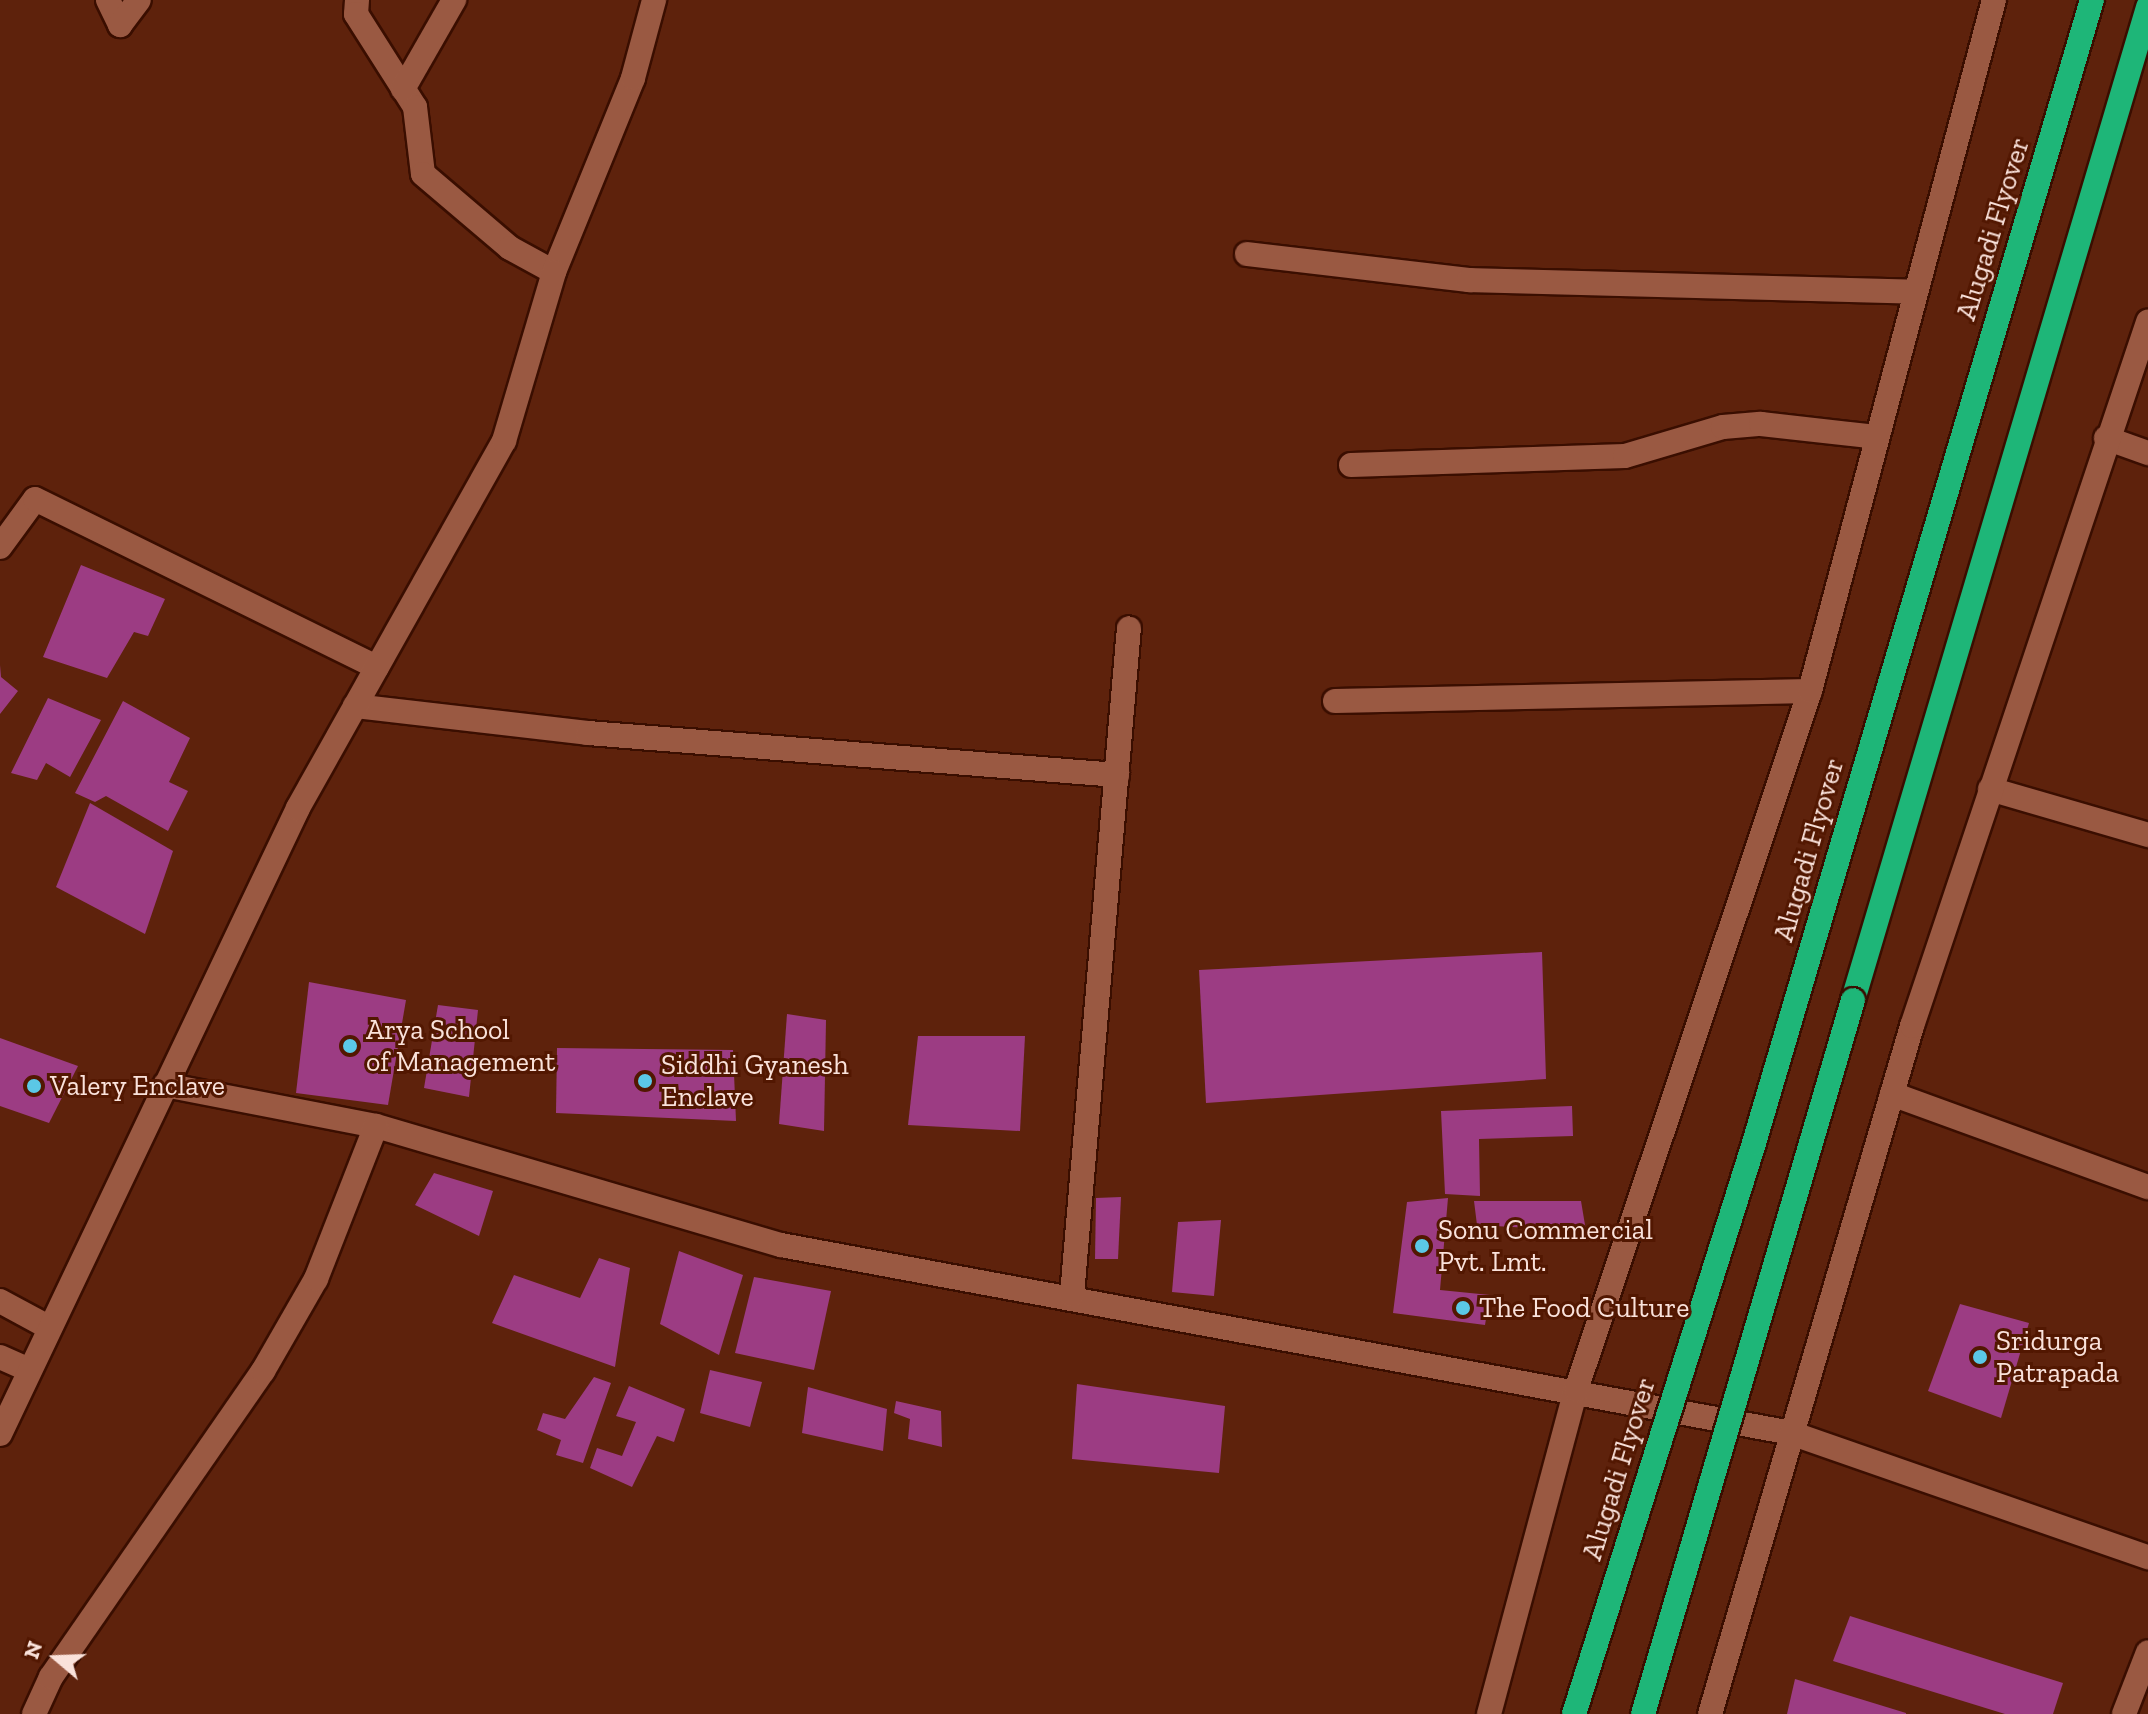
<!DOCTYPE html>
<style>
body{margin:0}
#map{position:relative;width:2148px;height:1714px;overflow:hidden;background:#5e220c;font-family:"Zilla Slab",serif}
div>[style]{position:absolute}
[style*='--x']{left:calc(var(--x)*1px);top:calc(var(--y)*1px);width:calc(var(--w)*1px);rotate:calc(var(--a)*1deg)}
.building>*{inset:0;background:#9c3c83}
.roads{filter:drop-shadow(2px 0 #3a0e00) drop-shadow(-2px 0 #3a0e00) drop-shadow(0 2px #3a0e00) drop-shadow(0 -2px #3a0e00)}
.minor>*{height:24px;margin:-12px;padding:0 12px;transform-origin:12px;border-radius:12px;background:#9a5942}
.highway>*{height:24px;margin:-12px;padding:0 12px;transform-origin:12px;border-radius:12px;background:#1eb678}
.bridges{filter:drop-shadow(2px 0 #3a0e00) drop-shadow(-2px 0 #3a0e00) drop-shadow(0 2px #3a0e00) drop-shadow(0 -2px #3a0e00)}
.highway-bridge>*{height:24px;margin:-12px;padding:0 12px;transform-origin:12px;border-radius:12px;background:#1eb678}
.dots>*{width:22px;height:22px;translate:-50% -50%;box-sizing:border-box;border:4px solid #521701;border-radius:50%}
span{translate:-50% -50%;white-space:nowrap;text-align:center;line-height:1.15;-webkit-text-stroke:6px #521701;paint-order:stroke}
.street-label{font-size:28px;color:#fae2db}
.poi-label{font-size:28px;color:#fae2db}
.left{translate:0 -50%;text-align:left}
.north{position:absolute;left:16px;top:1618px;width:80px;height:80px;-webkit-text-stroke:6px #521701;paint-order:stroke;rotate:289deg;font-size:22px;font-weight:700;line-height:32px;text-align:center;color:#fae2db}
.north::after{content:'';display:block;margin:auto;width:28px;height:36px;background:#fae2db;clip-path:polygon(50% 0,100% 100%,50% 72%,0 100%)}
</style>
<div id="map">
<div class="building">
<i style="clip-path:polygon(81px 565px,165px 599px,148px 636px,134px 632px,107px 678px,43px 657px)"></i>
<i style="clip-path:polygon(0 665px,1px 677px,18px 691px,0 714px)"></i>
<i style="clip-path:polygon(48px 698px,101px 720px,70px 777px,46px 763px,37px 780px,11px 773px)"></i>
<i style="clip-path:polygon(123px 701px,190px 738px,169px 782px,188px 791px,168px 831px,106px 796px,95px 802px,75px 793px)"></i>
<i style="clip-path:polygon(90px 803px,173px 851px,145px 934px,56px 887px)"></i>
<i style="clip-path:polygon(1542px 952px,1546px 1079px,1206px 1103px,1199px 970px)"></i>
<i style="clip-path:polygon(309px 982px,406px 1000px,388px 1105px,296px 1093px)"></i>
<i style="clip-path:polygon(438px 1005px,478px 1010px,469px 1097px,424px 1088px)"></i>
<i style="clip-path:polygon(787px 1014px,826px 1020px,824px 1131px,779px 1124px)"></i>
<i style="clip-path:polygon(918px 1036px,1025px 1036px,1020px 1131px,908px 1125px)"></i>
<i style="clip-path:polygon(0 1038px,78px 1066px,49px 1123px,0 1106px)"></i>
<i style="clip-path:polygon(557px 1048px,733px 1050px,736px 1121px,556px 1113px)"></i>
<i style="clip-path:polygon(1572px 1106px,1573px 1136px,1479px 1139px,1480px 1196px,1445px 1194px,1441px 1111px)"></i>
<i style="clip-path:polygon(434px 1173px,493px 1191px,479px 1236px,415px 1205px)"></i>
<i style="clip-path:polygon(1121px 1197px,1118px 1259px,1095px 1259px,1096px 1198px)"></i>
<i style="clip-path:polygon(1448px 1198px,1440px 1290px,1490px 1295px,1485px 1325px,1393px 1313px,1407px 1202px)"></i>
<i style="clip-path:polygon(1474px 1201px,1581px 1201px,1586px 1231px,1477px 1225px)"></i>
<i style="clip-path:polygon(1221px 1220px,1214px 1296px,1172px 1292px,1178px 1222px)"></i>
<i style="clip-path:polygon(679px 1251px,743px 1275px,719px 1355px,660px 1324px)"></i>
<i style="clip-path:polygon(599px 1258px,630px 1268px,615px 1367px,492px 1323px,514px 1275px,580px 1298px)"></i>
<i style="clip-path:polygon(754px 1277px,831px 1291px,814px 1370px,735px 1353px)"></i>
<i style="clip-path:polygon(1960px 1304px,2029px 1323px,2001px 1418px,1928px 1391px)"></i>
<i style="clip-path:polygon(710px 1370px,762px 1382px,750px 1427px,700px 1413px)"></i>
<i style="clip-path:polygon(594px 1377px,611px 1383px,583px 1463px,556px 1455px,561px 1440px,537px 1430px,543px 1413px,565px 1419px)"></i>
<i style="clip-path:polygon(1077px 1384px,1225px 1406px,1219px 1473px,1072px 1459px)"></i>
<i style="clip-path:polygon(629px 1386px,685px 1409px,674px 1442px,657px 1436px,632px 1487px,590px 1468px,597px 1448px,622px 1456px,636px 1422px,616px 1416px)"></i>
<i style="clip-path:polygon(808px 1387px,887px 1409px,883px 1451px,802px 1433px)"></i>
<i style="clip-path:polygon(896px 1401px,941px 1411px,942px 1447px,908px 1439px,910px 1419px,894px 1413px)"></i>
<i style="clip-path:polygon(1850px 1616px,2063px 1683px,2053px 1714px,2005px 1714px,1833px 1661px)"></i>
<i style="clip-path:polygon(1795px 1679px,1906px 1713px,1906px 1714px,1787px 1714px)"></i>
</div>
<div class="roads">
<div class="minor">
<i style="--x:108;--y:0;--w:28;--a:64"></i>
<i style="--x:120;--y:25;--w:31;--a:-53"></i>
<i style="--x:357;--y:0;--w:14;--a:94"></i>
<i style="--x:356;--y:14;--w:110;--a:57.6"></i>
<i style="--x:415;--y:107;--w:67;--a:83.2"></i>
<i style="--x:423;--y:174;--w:114;--a:40.4"></i>
<i style="--x:510;--y:248;--w:50;--a:28.6"></i>
<i style="--x:554;--y:272;--w:209;--a:-67.8"></i>
<i style="--x:633;--y:78;--w:81;--a:-74.9"></i>
<i style="--x:403;--y:89;--w:103;--a:-60.2"></i>
<i style="--x:1247;--y:254;--w:224;--a:6.7"></i>
<i style="--x:1469;--y:280;--w:445;--a:1.5"></i>
<i style="--x:2106;--y:438;--w:45;--a:19.7"></i>
<i style="--x:1351;--y:465;--w:274;--a:-1.9"></i>
<i style="--x:1625;--y:456;--w:102;--a:-16.5"></i>
<i style="--x:1723;--y:427;--w:38;--a:-5"></i>
<i style="--x:1761;--y:424;--w:116;--a:6.4"></i>
<i style="--x:0;--y:547;--w:59;--a:-53.9"></i>
<i style="--x:35;--y:499;--w:381;--a:26.2"></i>
<i style="--x:1335;--y:701;--w:475;--a:-1.2"></i>
<i style="--x:355;--y:706;--w:235;--a:6.6"></i>
<i style="--x:588;--y:733;--w:531;--a:4.54"></i>
<i style="--x:1990;--y:789;--w:165;--a:16.2"></i>
<i style="--x:165;--y:1085;--w:215;--a:11"></i>
<i style="--x:376;--y:1126;--w:422;--a:16.4"></i>
<i style="--x:781;--y:1245;--w:1027;--a:10.54"></i>
<i style="--x:1791;--y:1433;--w:378;--a:19.2"></i>
<i style="--x:1892;--y:1094;--w:272;--a:20"></i>
<i style="--x:1072;--y:1295;--w:669;--a:-85.12"></i>
<i style="--x:0;--y:1301;--w:55;--a:28.4"></i>
<i style="--x:0;--y:1357;--w:32;--a:24"></i>
<i style="--x:0;--y:1434;--w:693;--a:-64.54"></i>
<i style="--x:298;--y:808;--w:421;--a:-60.7"></i>
<i style="--x:504;--y:441;--w:176;--a:-73.5"></i>
<i style="--x:34;--y:1714;--w:41;--a:-65.3"></i>
<i style="--x:51;--y:1677;--w:372;--a:-55.3"></i>
<i style="--x:263;--y:1371;--w:106;--a:-60.1"></i>
<i style="--x:316;--y:1279;--w:164;--a:-68.6"></i>
<i style="--x:1489;--y:1714;--w:335;--a:-75"></i>
<i style="--x:1576;--y:1390;--w:737;--a:-71.49"></i>
<i style="--x:1810;--y:691;--w:715;--a:-75.09"></i>
<i style="--x:1710;--y:1714;--w:717;--a:-73.64"></i>
<i style="--x:1912;--y:1026;--w:743;--a:-71.47"></i>
<i style="--x:2124;--y:1714;--w:66;--a:-68.8"></i>
</div>
<div class="highway">
<i style="--x:1853;--y:1000;--w:1036;--a:-73.45"></i>
</div>
</div>
<div class="bridges">
<div class="highway-bridge">
<i style="--x:1574;--y:1714;--w:599;--a:-72.5"></i>
<i style="--x:1754;--y:1143;--w:1192;--a:-73.53"></i>
<i style="--x:1643;--y:1714;--w:744;--a:-73.61"></i>
</div>
</div>
<div class="dots">
<i style="left:350px;top:1046px;background:#5bc8e6"></i>
<i style="left:645px;top:1081px;background:#5bc8e6"></i>
<i style="left:34px;top:1086px;background:#5bc8e6"></i>
<i style="left:1422px;top:1246px;background:#5bc8e6"></i>
<i style="left:1463px;top:1308px;background:#5bc8e6"></i>
<i style="left:1980px;top:1357px;background:#5bc8e6"></i>
</div>
<div class="street-label">
<span style="left:1993px;top:229px;rotate:-73deg">Alugadi Flyover</span>
<span style="left:1809px;top:850px;rotate:-74deg">Alugadi Flyover</span>
<span style="left:1619px;top:1469px;rotate:-73deg">Alugadi Flyover</span>
</div>
<div class="poi-label">
<span class="left" style="left:366px;top:1046px">Arya School<br>of Management</span>
<span class="left" style="left:661px;top:1081px">Siddhi Gyanesh<br>Enclave</span>
<span class="left" style="left:50px;top:1086px">Valery Enclave</span>
<span class="left" style="left:1438px;top:1246px">Sonu Commercial<br>Pvt. Lmt.</span>
<span class="left" style="left:1479px;top:1308px">The Food Culture</span>
<span class="left" style="left:1996px;top:1357px">Sridurga<br>Patrapada</span>
</div>
<div class="north">N</div>
</div>
